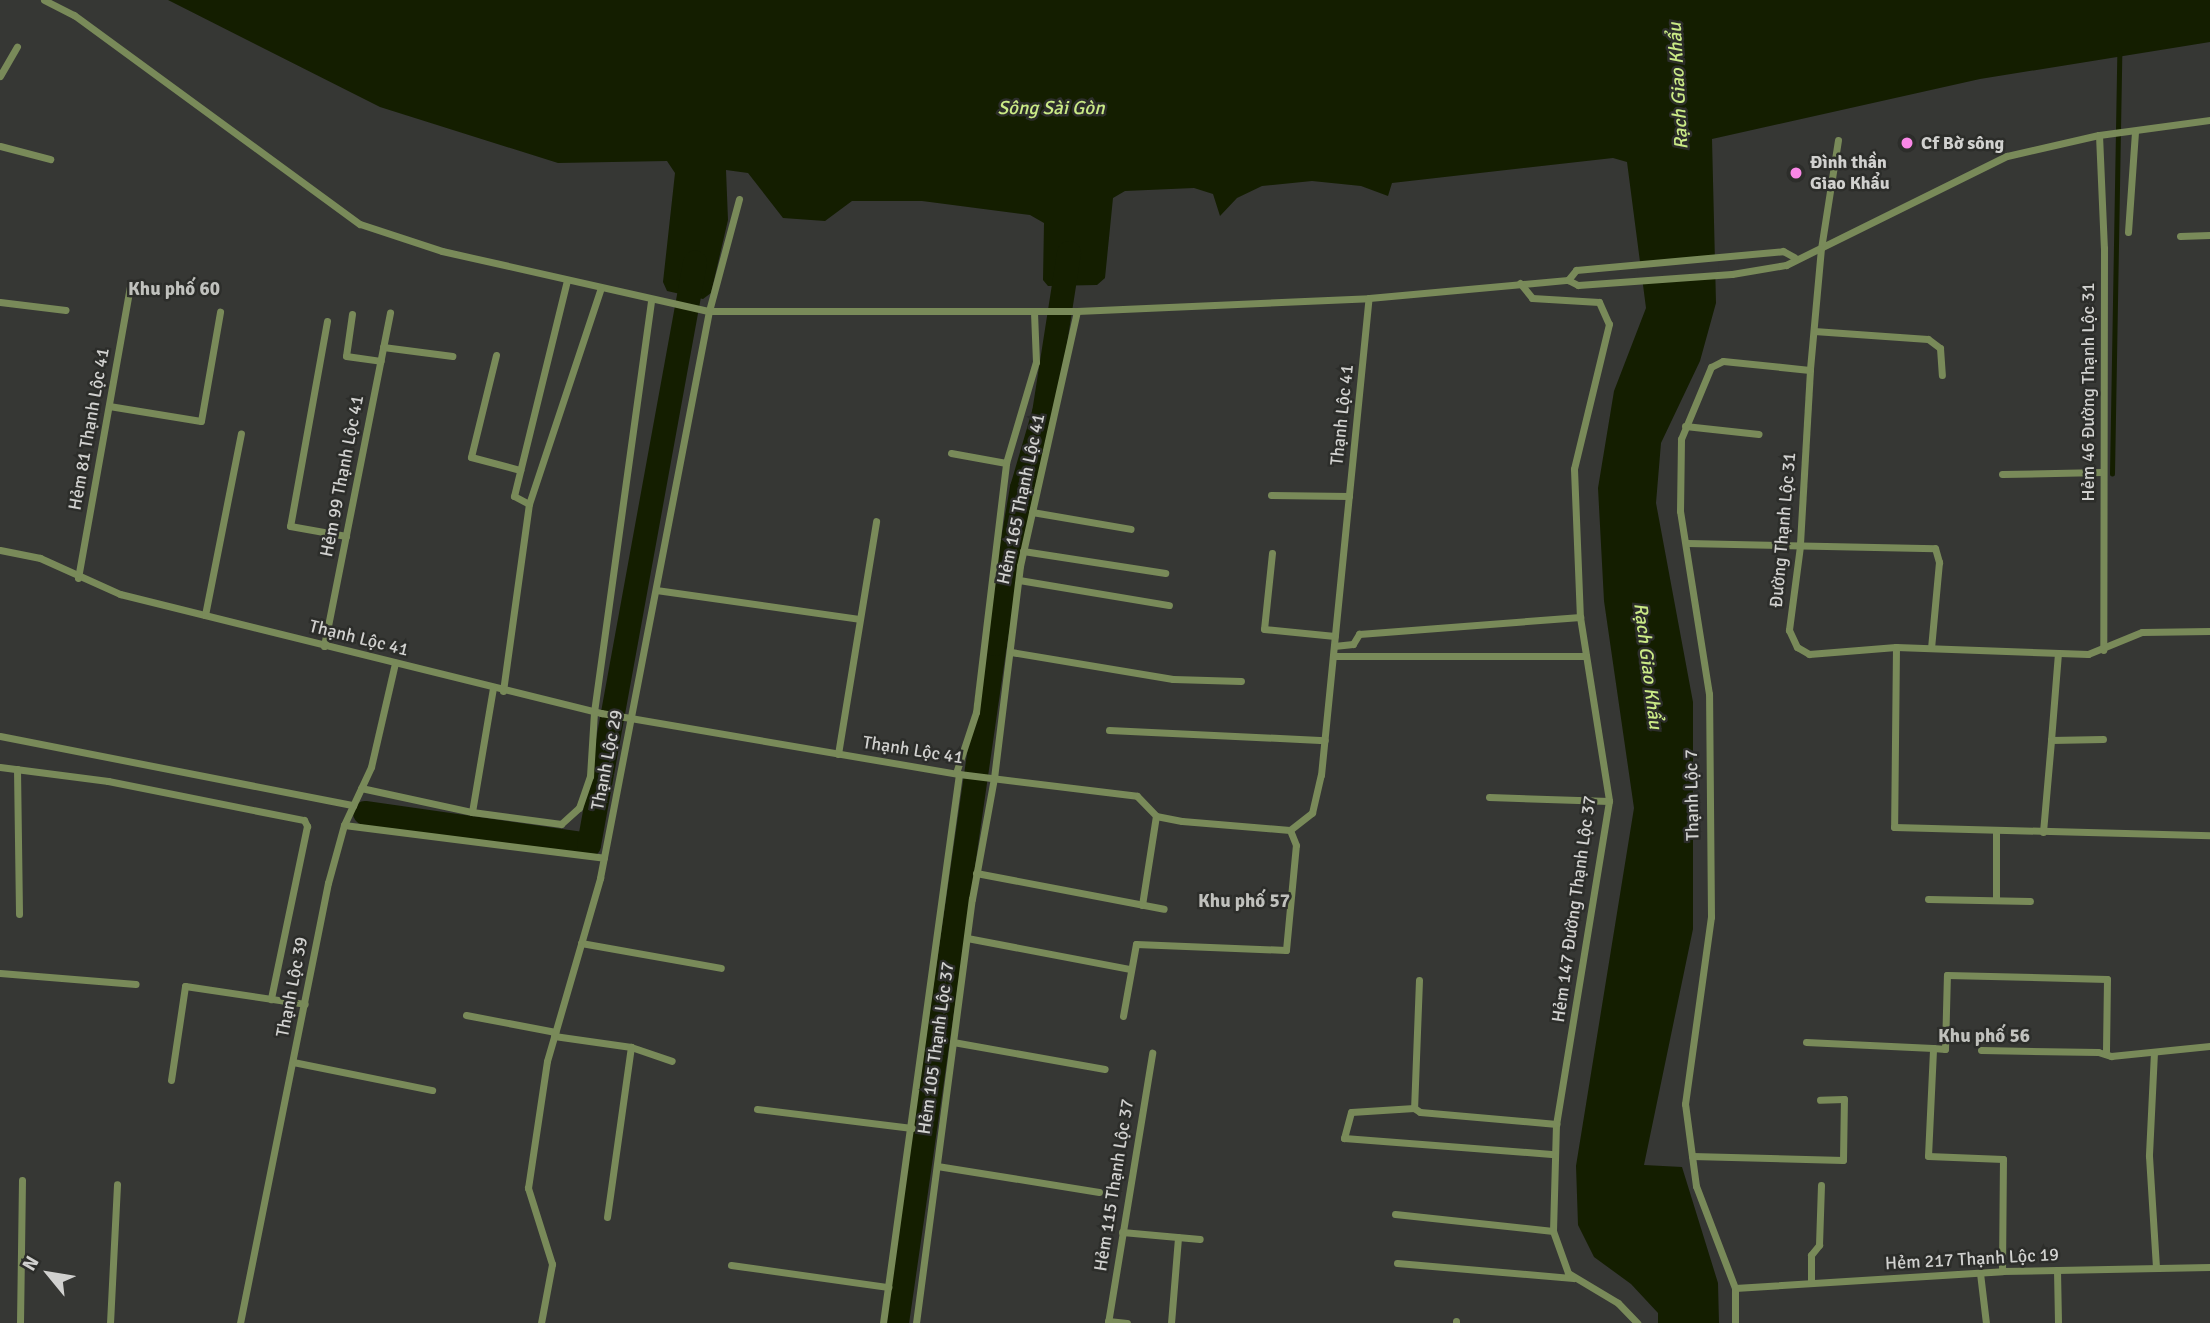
<!DOCTYPE html>
<meta charset="utf-8">
<style>
body{margin:0}
#map{position:relative;width:2210px;height:1323px;overflow:hidden;background:#363734;font-family:Signika,sans-serif}
div>[style]{position:absolute}
[style*='--x']{left:calc(var(--x)*1px);top:calc(var(--y)*1px);width:calc(var(--w)*1px);rotate:calc(var(--a)*1deg)}
.water>*{inset:0;background:#141e00}
.pier>*{inset:0;background:#363734}
.stream>*{height:4.5px;margin:-2.25px;padding:0 2.25px;transform-origin:2.25px;border-radius:2.25px;background:#141e00}
.river>*{height:24px;margin:-12px;padding:0 12px;transform-origin:12px;border-radius:12px;background:#141e00}
.street>*{height:7px;margin:-3.5px;padding:0 3.5px;transform-origin:3.5px;border-radius:3.5px;background:#798a59}
.dots>*{width:19px;height:19px;translate:-50% -50%;box-sizing:border-box;border:4px solid #2c2d2a;border-radius:50%}
span{translate:-50% -50%;white-space:nowrap;text-align:center;line-height:1.15;-webkit-text-stroke:5px #2c2d2a;paint-order:stroke}
.poi-label{font-size:18px;color:#d1d1cf;font-weight:700}
.left{translate:0 -50%;text-align:left}
.street-label{font-size:18px;color:#d1d1cf}
.water-label{font-size:19px;color:#caea86;font-style:italic}
.neighbourhood-label{font-size:19px;color:#c0c1bd;font-weight:700}
.north{position:absolute;left:14px;top:1239px;width:70px;height:70px;-webkit-text-stroke:5px #2c2d2a;paint-order:stroke;rotate:300deg;font-size:19px;font-weight:700;line-height:28px;text-align:center;color:#d1d1cf}
.north::after{content:'';display:block;margin:auto;width:24px;height:32px;background:#d1d1cf;clip-path:polygon(50% 0,100% 100%,50% 72%,0 100%)}
</style>
<div id="map">
<div class="water">
<i style="clip-path:polygon(168px 0,2210px 0,2210px 42px,1980px 79px,1712px 139px,1716px 303px,1700px 361px,1661px 443px,1656px 503px,1693px 702px,1693px 929px,1644px 1165px,1682px 1167px,1718px 1283px,1719px 1323px,1658px 1323px,1658px 1313px,1631px 1284px,1594px 1257px,1578px 1225px,1576px 1166px,1634px 808px,1604px 601px,1598px 488px,1614px 391px,1646px 308px,1627px 162px,1613px 158px,1392px 183px,1388px 196px,1361px 186px,1312px 181px,1262px 186px,1237px 198px,1220px 216px,1213px 194px,1194px 188px,1125px 191px,1113px 198px,1105px 278px,1097px 285px,1048px 286px,1043px 280px,1044px 223px,1030px 215px,922px 201px,852px 201px,825px 221px,783px 218px,748px 173px,726px 170px,728px 220px,711px 293px,703px 299px,667px 291px,663px 282px,675px 173px,667px 161px,558px 163px,380px 107px)"></i>
</div>
<div class="pier">
<i style="clip-path:polygon(1718px 259px,1719px 275px,1639px 282px,1637px 266px)"></i>
</div>
<div class="stream">
<i style="--x:2112;--y:474;--w:421;--a:-89"></i>
</div>
<div class="river">
<i style="--x:365;--y:813;--w:226;--a:8.1"></i>
<i style="--x:589;--y:845;--w:592;--a:-79.68"></i>
<i style="--x:897;--y:1323;--w:686;--a:-81.79"></i>
<i style="--x:995;--y:644;--w:158;--a:-80.2"></i>
<i style="--x:1022;--y:488;--w:78;--a:-73.7"></i>
<i style="--x:1044;--y:413;--w:162;--a:-81.1"></i>
</div>
<div class="street">
<i style="--x:44;--y:0;--w:34;--a:27"></i>
<i style="--x:74;--y:15;--w:354;--a:36.2"></i>
<i style="--x:360;--y:224;--w:86;--a:18.2"></i>
<i style="--x:442;--y:251;--w:274;--a:12.7"></i>
<i style="--x:709;--y:311;--w:368;--a:0"></i>
<i style="--x:1077;--y:311;--w:292;--a:-2.5"></i>
<i style="--x:1369;--y:298;--w:200;--a:-5.2"></i>
<i style="--x:1568;--y:280;--w:11;--a:27"></i>
<i style="--x:1578;--y:285;--w:154;--a:-4.1"></i>
<i style="--x:1732;--y:274;--w:55;--a:-9.5"></i>
<i style="--x:1786;--y:265;--w:246;--a:-26.3"></i>
<i style="--x:2007;--y:156;--w:94;--a:-12.9"></i>
<i style="--x:2099;--y:135;--w:112;--a:-7.7"></i>
<i style="--x:0;--y:76;--w:34;--a:-60"></i>
<i style="--x:2099;--y:135;--w:113;--a:87.5"></i>
<i style="--x:2104;--y:248;--w:402;--a:90.1"></i>
<i style="--x:1838;--y:140;--w:109;--a:98.9"></i>
<i style="--x:1821;--y:248;--w:122;--a:95.2"></i>
<i style="--x:1810;--y:370;--w:176;--a:93.3"></i>
<i style="--x:1800;--y:546;--w:85;--a:97.5"></i>
<i style="--x:1789;--y:630;--w:19;--a:65"></i>
<i style="--x:1797;--y:647;--w:14;--a:30"></i>
<i style="--x:1809;--y:654;--w:87;--a:-4.6"></i>
<i style="--x:1896;--y:647;--w:192;--a:2.1"></i>
<i style="--x:2088;--y:654;--w:58;--a:-22.2"></i>
<i style="--x:2142;--y:632;--w:68;--a:-0.8"></i>
<i style="--x:0;--y:146;--w:52;--a:14.6"></i>
<i style="--x:2128;--y:232;--w:100;--a:-86"></i>
<i style="--x:2180;--y:236;--w:30;--a:-2"></i>
<i style="--x:1568;--y:280;--w:13;--a:-51"></i>
<i style="--x:1576;--y:270;--w:208;--a:-5.2"></i>
<i style="--x:1783;--y:251;--w:13;--a:29"></i>
<i style="--x:1520;--y:283;--w:19;--a:51"></i>
<i style="--x:1532;--y:298;--w:67;--a:3.4"></i>
<i style="--x:1599;--y:302;--w:24;--a:66"></i>
<i style="--x:1609;--y:324;--w:149;--a:103.6"></i>
<i style="--x:1574;--y:469;--w:148;--a:87.7"></i>
<i style="--x:1580;--y:617;--w:186;--a:81"></i>
<i style="--x:1609;--y:801;--w:327;--a:99.3"></i>
<i style="--x:1556;--y:1124;--w:107;--a:91.6"></i>
<i style="--x:1553;--y:1231;--w:45;--a:70.3"></i>
<i style="--x:1568;--y:1273;--w:58;--a:31"></i>
<i style="--x:1618;--y:1303;--w:28;--a:46"></i>
<i style="--x:0;--y:302;--w:66;--a:6.9"></i>
<i style="--x:352;--y:314;--w:42;--a:98.1"></i>
<i style="--x:346;--y:356;--w:35;--a:8"></i>
<i style="--x:327;--y:321;--w:208;--a:100.2"></i>
<i style="--x:290;--y:526;--w:57;--a:10.1"></i>
<i style="--x:1814;--y:331;--w:114;--a:4"></i>
<i style="--x:1928;--y:339;--w:15;--a:37"></i>
<i style="--x:1940;--y:348;--w:27;--a:86"></i>
<i style="--x:383;--y:347;--w:70;--a:7.4"></i>
<i style="--x:496;--y:355;--w:105;--a:103.8"></i>
<i style="--x:471;--y:457;--w:51;--a:14.9"></i>
<i style="--x:109;--y:406;--w:93;--a:9.3"></i>
<i style="--x:201;--y:421;--w:111;--a:-80.1"></i>
<i style="--x:1685;--y:426;--w:74;--a:6.2"></i>
<i style="--x:951;--y:453;--w:56;--a:10.3"></i>
<i style="--x:1006;--y:463;--w:105;--a:-73.5"></i>
<i style="--x:1036;--y:362;--w:50;--a:-92.3"></i>
<i style="--x:2002;--y:474;--w:100;--a:-1.1"></i>
<i style="--x:1271;--y:495;--w:78;--a:0.7"></i>
<i style="--x:529;--y:504;--w:17;--a:-152"></i>
<i style="--x:514;--y:496;--w:221;--a:-76.2"></i>
<i style="--x:1032;--y:512;--w:100;--a:9.7"></i>
<i style="--x:1687;--y:543;--w:248;--a:1.2"></i>
<i style="--x:1935;--y:548;--w:15;--a:74"></i>
<i style="--x:1939;--y:562;--w:86;--a:95.3"></i>
<i style="--x:0;--y:550;--w:41;--a:11.3"></i>
<i style="--x:40;--y:558;--w:88;--a:24.2"></i>
<i style="--x:120;--y:594;--w:496;--a:13.9"></i>
<i style="--x:601;--y:713;--w:363;--a:9.7"></i>
<i style="--x:959;--y:774;--w:179;--a:7"></i>
<i style="--x:1137;--y:796;--w:28;--a:46"></i>
<i style="--x:1156;--y:816;--w:26;--a:11"></i>
<i style="--x:1182;--y:821;--w:108;--a:4.8"></i>
<i style="--x:1290;--y:830;--w:28;--a:-38"></i>
<i style="--x:1312;--y:813;--w:39;--a:-77"></i>
<i style="--x:1321;--y:775;--w:479;--a:-84.3"></i>
<i style="--x:1023;--y:551;--w:144;--a:8.8"></i>
<i style="--x:1272;--y:553;--w:76;--a:96"></i>
<i style="--x:1264;--y:629;--w:71;--a:5.6"></i>
<i style="--x:78;--y:578;--w:298;--a:-79.9"></i>
<i style="--x:1019;--y:580;--w:152;--a:9.5"></i>
<i style="--x:656;--y:590;--w:205;--a:8.1"></i>
<i style="--x:205;--y:615;--w:185;--a:-78.8"></i>
<i style="--x:324;--y:646;--w:340;--a:-78.8"></i>
<i style="--x:1334;--y:646;--w:19;--a:-6"></i>
<i style="--x:1353;--y:644;--w:12;--a:-59"></i>
<i style="--x:1359;--y:634;--w:222;--a:-4.4"></i>
<i style="--x:1896;--y:647;--w:180;--a:90.6"></i>
<i style="--x:1894;--y:827;--w:316;--a:1.5"></i>
<i style="--x:1011;--y:652;--w:164;--a:9.5"></i>
<i style="--x:1173;--y:679;--w:68;--a:1.7"></i>
<i style="--x:2058;--y:653;--w:87;--a:94.6"></i>
<i style="--x:2051;--y:740;--w:52;--a:-1.1"></i>
<i style="--x:1333;--y:656;--w:253;--a:0"></i>
<i style="--x:503;--y:691;--w:189;--a:-82.1"></i>
<i style="--x:529;--y:504;--w:228;--a:-71.6"></i>
<i style="--x:1109;--y:730;--w:216;--a:2.7"></i>
<i style="--x:0;--y:736;--w:360;--a:11.1"></i>
<i style="--x:838;--y:754;--w:236;--a:-80.7"></i>
<i style="--x:0;--y:767;--w:109;--a:7.4"></i>
<i style="--x:108;--y:781;--w:200;--a:11.3"></i>
<i style="--x:304;--y:820;--w:7;--a:63"></i>
<i style="--x:307;--y:826;--w:177;--a:101.8"></i>
<i style="--x:17;--y:769;--w:145;--a:89.2"></i>
<i style="--x:956;--y:773;--w:64;--a:-71.8"></i>
<i style="--x:976;--y:712;--w:251;--a:-83.1"></i>
<i style="--x:361;--y:788;--w:114;--a:12.2"></i>
<i style="--x:472;--y:812;--w:90;--a:7.7"></i>
<i style="--x:561;--y:824;--w:24;--a:-42"></i>
<i style="--x:579;--y:808;--w:34;--a:-71"></i>
<i style="--x:590;--y:776;--w:64;--a:-86.4"></i>
<i style="--x:594;--y:712;--w:416;--a:-82.1"></i>
<i style="--x:1489;--y:797;--w:120;--a:1.9"></i>
<i style="--x:472;--y:812;--w:126;--a:-80.4"></i>
<i style="--x:344;--y:825;--w:262;--a:7.2"></i>
<i style="--x:2043;--y:832;--w:92;--a:-85"></i>
<i style="--x:976;--y:873;--w:191;--a:10.8"></i>
<i style="--x:1928;--y:899;--w:102;--a:1.1"></i>
<i style="--x:1996;--y:900;--w:69;--a:-90"></i>
<i style="--x:1142;--y:905;--w:90;--a:-81.1"></i>
<i style="--x:967;--y:938;--w:165;--a:10.8"></i>
<i style="--x:581;--y:943;--w:142;--a:10.1"></i>
<i style="--x:0;--y:973;--w:136;--a:4.6"></i>
<i style="--x:1419;--y:980;--w:128;--a:92.2"></i>
<i style="--x:1414;--y:1108;--w:7;--a:34"></i>
<i style="--x:1420;--y:1112;--w:137;--a:5"></i>
<i style="--x:466;--y:1015;--w:91;--a:10.8"></i>
<i style="--x:1123;--y:1016;--w:73;--a:-79.8"></i>
<i style="--x:1136;--y:944;--w:150;--a:2.3"></i>
<i style="--x:1286;--y:950;--w:105;--a:-84.6"></i>
<i style="--x:1296;--y:845;--w:16;--a:-112"></i>
<i style="--x:554;--y:1036;--w:78;--a:8.1"></i>
<i style="--x:631;--y:1047;--w:43;--a:18.9"></i>
<i style="--x:953;--y:1042;--w:154;--a:10.1"></i>
<i style="--x:1806;--y:1042;--w:127;--a:2.7"></i>
<i style="--x:1981;--y:1050;--w:117;--a:1"></i>
<i style="--x:2098;--y:1052;--w:14;--a:17"></i>
<i style="--x:2111;--y:1056;--w:100;--a:-5.8"></i>
<i style="--x:2154;--y:1052;--w:104;--a:92.8"></i>
<i style="--x:2149;--y:1156;--w:112;--a:86.4"></i>
<i style="--x:293;--y:1062;--w:142;--a:11.4"></i>
<i style="--x:171;--y:1080;--w:95;--a:-81.5"></i>
<i style="--x:185;--y:986;--w:121;--a:8.5"></i>
<i style="--x:1414;--y:1108;--w:63;--a:176.4"></i>
<i style="--x:1351;--y:1112;--w:27;--a:105"></i>
<i style="--x:1344;--y:1138;--w:211;--a:4.4"></i>
<i style="--x:757;--y:1109;--w:156;--a:7"></i>
<i style="--x:1692;--y:1156;--w:151;--a:1.5"></i>
<i style="--x:1843;--y:1160;--w:61;--a:-89.1"></i>
<i style="--x:1844;--y:1099;--w:24;--a:178"></i>
<i style="--x:937;--y:1166;--w:164;--a:9.1"></i>
<i style="--x:1395;--y:1214;--w:159;--a:6.1"></i>
<i style="--x:607;--y:1217;--w:172;--a:-82"></i>
<i style="--x:1122;--y:1232;--w:78;--a:5.1"></i>
<i style="--x:1397;--y:1263;--w:177;--a:4.9"></i>
<i style="--x:731;--y:1265;--w:159;--a:8"></i>
<i style="--x:2057;--y:1270;--w:53;--a:88.9"></i>
<i style="--x:2002;--y:1271;--w:112;--a:-89.5"></i>
<i style="--x:2003;--y:1159;--w:75;--a:-177.7"></i>
<i style="--x:1928;--y:1156;--w:108;--a:-87.3"></i>
<i style="--x:1933;--y:1048;--w:12;--a:5"></i>
<i style="--x:1945;--y:1049;--w:74;--a:-88.5"></i>
<i style="--x:1947;--y:975;--w:160;--a:1.4"></i>
<i style="--x:2107;--y:979;--w:75;--a:90.8"></i>
<i style="--x:1980;--y:1273;--w:50;--a:83.2"></i>
<i style="--x:1811;--y:1283;--w:28;--a:-90"></i>
<i style="--x:1811;--y:1255;--w:13;--a:-51"></i>
<i style="--x:1819;--y:1245;--w:60;--a:-88.1"></i>
<i style="--x:1735;--y:1288;--w:268;--a:-3.6"></i>
<i style="--x:2002;--y:1271;--w:208;--a:-1.1"></i>
<i style="--x:1108;--y:1321;--w:19;--a:6"></i>
<i style="--x:20;--y:1323;--w:143;--a:-89.2"></i>
<i style="--x:110;--y:1323;--w:139;--a:-87.1"></i>
<i style="--x:240;--y:1323;--w:449;--a:-78.7"></i>
<i style="--x:328;--y:883;--w:60;--a:-74.6"></i>
<i style="--x:344;--y:825;--w:64;--a:-65"></i>
<i style="--x:371;--y:767;--w:107;--a:-77"></i>
<i style="--x:541;--y:1323;--w:60;--a:-79.4"></i>
<i style="--x:552;--y:1264;--w:80;--a:-107.5"></i>
<i style="--x:528;--y:1188;--w:128;--a:-81.5"></i>
<i style="--x:547;--y:1061;--w:191;--a:-73.8"></i>
<i style="--x:600;--y:878;--w:577;--a:-79.12"></i>
<i style="--x:709;--y:311;--w:116;--a:-75"></i>
<i style="--x:883;--y:1323;--w:554;--a:-82.12"></i>
<i style="--x:916;--y:1323;--w:428;--a:-82.5"></i>
<i style="--x:972;--y:899;--w:123;--a:-79.7"></i>
<i style="--x:994;--y:778;--w:214;--a:-83"></i>
<i style="--x:1020;--y:566;--w:261;--a:-77.4"></i>
<i style="--x:1108;--y:1323;--w:274;--a:-80.7"></i>
<i style="--x:1171;--y:1323;--w:86;--a:-85.3"></i>
<i style="--x:1456;--y:1323;--w:2;--a:-90"></i>
<i style="--x:1735;--y:1323;--w:35;--a:-90"></i>
<i style="--x:1735;--y:1288;--w:109;--a:-110.9"></i>
<i style="--x:1696;--y:1186;--w:83;--a:-97.6"></i>
<i style="--x:1685;--y:1104;--w:189;--a:-82.1"></i>
<i style="--x:1711;--y:917;--w:223;--a:-90.5"></i>
<i style="--x:1709;--y:694;--w:185;--a:-99"></i>
<i style="--x:1680;--y:511;--w:72;--a:-89.2"></i>
<i style="--x:1681;--y:439;--w:78;--a:-67.4"></i>
<i style="--x:1711;--y:367;--w:13;--a:-27"></i>
<i style="--x:1723;--y:361;--w:87;--a:5.9"></i>
</div>
<div class="dots">
<i style="left:1907px;top:143px;background:#fa87e7"></i>
<i style="left:1796px;top:173px;background:#fa87e7"></i>
</div>
<div class="poi-label">
<span class="left" style="left:1921px;top:143px">Cf Bờ sông</span>
<span class="left" style="left:1810px;top:173px">Đình thần<br>Giao Khẩu</span>
</div>
<div class="street-label">
<span style="left:2088px;top:392px;rotate:-90deg">Hẻm 46 Đường Thạnh Lộc 31</span>
<span style="left:1342px;top:415px;rotate:-84deg">Thạnh Lộc 41</span>
<span style="left:89px;top:429px;rotate:-80deg">Hẻm 81 Thạnh Lộc 41</span>
<span style="left:342px;top:476px;rotate:-79deg">Hẻm 99 Thạnh Lộc 41</span>
<span style="left:1021px;top:499px;rotate:-78deg">Hẻm 165 Thạnh Lộc 41</span>
<span style="left:1783px;top:530px;rotate:-85deg">Đường Thạnh Lộc 31</span>
<span style="left:359px;top:638px;rotate:14deg">Thạnh Lộc 41</span>
<span style="left:913px;top:750px;rotate:9deg">Thạnh Lộc 41</span>
<span style="left:607px;top:760px;rotate:-79deg">Thạnh Lộc 29</span>
<span style="left:1692px;top:795px;rotate:-91deg">Thạnh Lộc 7</span>
<span style="left:1574px;top:909px;rotate:-82deg">Hẻm 147 Đường Thạnh Lộc 37</span>
<span style="left:292px;top:987px;rotate:-79deg">Thạnh Lộc 39</span>
<span style="left:936px;top:1048px;rotate:-82deg">Hẻm 105 Thạnh Lộc 37</span>
<span style="left:1114px;top:1185px;rotate:-81deg">Hẻm 115 Thạnh Lộc 37</span>
<span style="left:1972px;top:1259px;rotate:-3deg">Hẻm 217 Thạnh Lộc 19</span>
</div>
<div class="water-label">
<span style="left:1679px;top:86px;rotate:-93deg">Rạch Giao Khẩu</span>
<span style="left:1051px;top:109px">Sông Sài Gòn</span>
<span style="left:1647px;top:666px;rotate:83deg">Rạch Giao Khẩu</span>
</div>
<div class="neighbourhood-label">
<span style="left:174px;top:290px">Khu phố 60</span>
<span style="left:1244px;top:902px">Khu phố 57</span>
<span style="left:1984px;top:1037px">Khu phố 56</span>
</div>
<div class="north">N</div>
</div>
